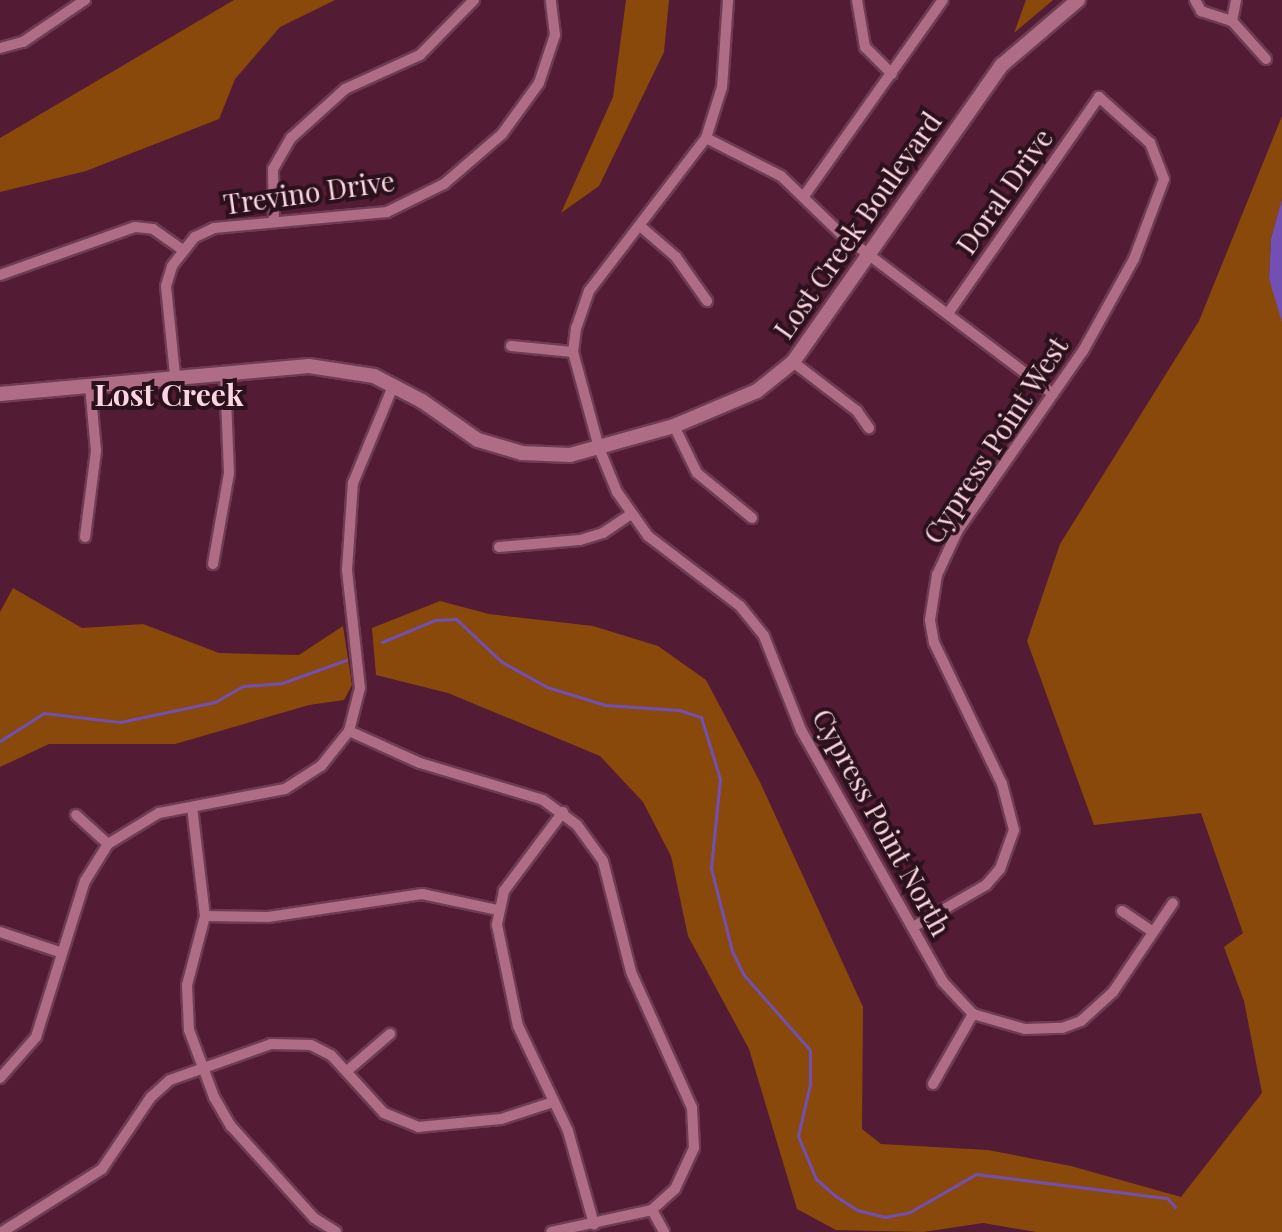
<!DOCTYPE html>
<style>
body{margin:0}
#map{position:relative;width:1282px;height:1232px;overflow:hidden;background:#541b34;font-family:"Playfair Display",serif}
div>[style]{position:absolute}
[style*='--x']{left:calc(var(--x)*1px);top:calc(var(--y)*1px);width:calc(var(--w)*1px);rotate:calc(var(--a)*1deg)}
.green>*{inset:0;background:#89490b}
.water>*{inset:0;background:#724fb3}
.stream>*{height:3px;margin:-1.5px;padding:0 1.5px;transform-origin:1.5px;border-radius:1.5px;background:#724fb3}
.roads{filter:drop-shadow(2px 0 #6e3c53) drop-shadow(-2px 0 #6e3c53) drop-shadow(0 2px #6e3c53) drop-shadow(0 -2px #6e3c53)}
.street>*{height:10px;margin:-5px;padding:0 5px;transform-origin:5px;border-radius:5px;background:#af6c85}
.secondary>*{height:14px;margin:-7px;padding:0 7px;transform-origin:7px;border-radius:7px;background:#af6c85}
span{translate:-50% -50%;white-space:nowrap;text-align:center;line-height:1.15;-webkit-text-stroke:8px #2a111b;paint-order:stroke}
.street-label{font-size:28px;color:#fbd6e2}
.neighbourhood-label{font-size:30px;color:#fbd6e2;font-weight:700}
</style>
<div id="map">
<div class="green">
<i style="clip-path:polygon(234px 0,335px 0,280px 27px,235px 79px,219px 119px,86px 171px,0 192px,0 138px)"></i>
<i style="clip-path:polygon(626px 0,669px 0,664px 52px,599px 186px,561px 213px,613px 97px)"></i>
<i style="clip-path:polygon(1026px 0,1053px 0,1014px 33px)"></i>
<i style="clip-path:polygon(1282px 116px,1282px 199px,1271px 238px,1269px 279px,1273px 290px,1282px 284px,1282px 1232px,1036px 1232px,983px 1223px,923px 1232px,836px 1230px,797px 1209px,749px 1049px,688px 936px,671px 856px,643px 802px,600px 756px,448px 693px,376px 675px,372px 628px,440px 601px,489px 614px,593px 626px,658px 646px,706px 680px,759px 780px,863px 1007px,862px 1129px,881px 1144px,988px 1150px,1071px 1166px,1181px 1197px,1262px 1093px,1244px 1001px,1224px 947px,1243px 933px,1201px 813px,1094px 825px,1027px 641px,1060px 544px,1199px 321px)"></i>
<i style="clip-path:polygon(13px 588px,82px 628px,143px 624px,219px 653px,299px 655px,343px 626px,352px 685px,344px 700px,309px 705px,175px 744px,49px 744px,0 767px,0 612px)"></i>
</div>
<div class="water">
<i style="clip-path:polygon(1282px 199px,1282px 322px,1269px 279px,1271px 238px)"></i>
</div>
<div class="stream">
<i style="--x:382;--y:642;--w:57;--a:-22.5"></i>
<i style="--x:435;--y:620;--w:21;--a:-3"></i>
<i style="--x:456;--y:619;--w:63;--a:43.1"></i>
<i style="--x:502;--y:662;--w:51;--a:29.1"></i>
<i style="--x:547;--y:687;--w:61;--a:17.2"></i>
<i style="--x:605;--y:705;--w:74;--a:3.9"></i>
<i style="--x:679;--y:710;--w:23;--a:18"></i>
<i style="--x:701;--y:717;--w:65;--a:73"></i>
<i style="--x:720;--y:779;--w:89;--a:95.8"></i>
<i style="--x:711;--y:868;--w:86;--a:75.8"></i>
<i style="--x:732;--y:951;--w:25;--a:64"></i>
<i style="--x:743;--y:974;--w:101;--a:48.6"></i>
<i style="--x:810;--y:1050;--w:34;--a:90"></i>
<i style="--x:810;--y:1084;--w:53;--a:103"></i>
<i style="--x:798;--y:1136;--w:47;--a:67.3"></i>
<i style="--x:816;--y:1179;--w:28;--a:41"></i>
<i style="--x:837;--y:1197;--w:24;--a:33"></i>
<i style="--x:857;--y:1210;--w:29;--a:14"></i>
<i style="--x:885;--y:1217;--w:25;--a:-11"></i>
<i style="--x:910;--y:1212;--w:76;--a:-29.9"></i>
<i style="--x:976;--y:1174;--w:193;--a:7.2"></i>
<i style="--x:1167;--y:1198;--w:12;--a:48"></i>
<i style="--x:0;--y:741;--w:52;--a:-32.5"></i>
<i style="--x:44;--y:713;--w:77;--a:6.8"></i>
<i style="--x:120;--y:722;--w:97;--a:-11.9"></i>
<i style="--x:215;--y:702;--w:32;--a:-30"></i>
<i style="--x:243;--y:686;--w:39;--a:-4"></i>
<i style="--x:282;--y:683;--w:68;--a:-19.8"></i>
</div>
<div class="roads">
<div class="street">
<i style="--x:728;--y:0;--w:87;--a:93.9"></i>
<i style="--x:722;--y:87;--w:53;--a:107.4"></i>
<i style="--x:706;--y:138;--w:193;--a:127.4"></i>
<i style="--x:589;--y:291;--w:39;--a:109"></i>
<i style="--x:576;--y:328;--w:24;--a:97"></i>
<i style="--x:573;--y:352;--w:99;--a:74.8"></i>
<i style="--x:599;--y:448;--w:48;--a:67.8"></i>
<i style="--x:617;--y:492;--w:54;--a:54.8"></i>
<i style="--x:648;--y:536;--w:116;--a:37.3"></i>
<i style="--x:740;--y:606;--w:38;--a:51"></i>
<i style="--x:764;--y:636;--w:101;--a:68.5"></i>
<i style="--x:801;--y:730;--w:289;--a:60.6"></i>
<i style="--x:943;--y:982;--w:44;--a:46.8"></i>
<i style="--x:973;--y:1014;--w:54;--a:16.1"></i>
<i style="--x:1025;--y:1029;--w:37;--a:-2"></i>
<i style="--x:1062;--y:1028;--w:20;--a:-20"></i>
<i style="--x:1081;--y:1021;--w:43;--a:-42.2"></i>
<i style="--x:1113;--y:992;--w:107;--a:-56"></i>
<i style="--x:857;--y:0;--w:48;--a:80.3"></i>
<i style="--x:865;--y:47;--w:38;--a:45"></i>
<i style="--x:1195;--y:0;--w:13;--a:61"></i>
<i style="--x:1201;--y:11;--w:33;--a:18"></i>
<i style="--x:1232;--y:21;--w:51;--a:48.2"></i>
<i style="--x:1232;--y:21;--w:21;--a:-79"></i>
<i style="--x:0;--y:48;--w:24;--a:-15"></i>
<i style="--x:23;--y:42;--w:75;--a:-34.1"></i>
<i style="--x:706;--y:138;--w:84;--a:26.9"></i>
<i style="--x:781;--y:176;--w:82;--a:44"></i>
<i style="--x:840;--y:233;--w:267;--a:37.1"></i>
<i style="--x:804;--y:196;--w:240;--a:-54.7"></i>
<i style="--x:274;--y:222;--w:53;--a:-91.1"></i>
<i style="--x:273;--y:169;--w:36;--a:-60"></i>
<i style="--x:291;--y:138;--w:73;--a:-42.2"></i>
<i style="--x:345;--y:89;--w:82;--a:-24.4"></i>
<i style="--x:420;--y:55;--w:77;--a:-45.5"></i>
<i style="--x:640;--y:226;--w:48;--a:40.7"></i>
<i style="--x:676;--y:257;--w:54;--a:54.8"></i>
<i style="--x:0;--y:275;--w:143;--a:-19.6"></i>
<i style="--x:135;--y:227;--w:18;--a:6"></i>
<i style="--x:153;--y:229;--w:37;--a:35"></i>
<i style="--x:511;--y:346;--w:62;--a:5.5"></i>
<i style="--x:793;--y:362;--w:81;--a:37.4"></i>
<i style="--x:857;--y:411;--w:21;--a:55"></i>
<i style="--x:175;--y:375;--w:89;--a:-95.8"></i>
<i style="--x:166;--y:286;--w:21;--a:-73"></i>
<i style="--x:172;--y:266;--w:37;--a:-52"></i>
<i style="--x:195;--y:237;--w:21;--a:-25"></i>
<i style="--x:214;--y:228;--w:174;--a:-5.3"></i>
<i style="--x:387;--y:212;--w:64;--a:-26.2"></i>
<i style="--x:444;--y:184;--w:77;--a:-40.8"></i>
<i style="--x:502;--y:134;--w:63;--a:-54"></i>
<i style="--x:539;--y:83;--w:51;--a:-71.6"></i>
<i style="--x:555;--y:35;--w:35;--a:-97"></i>
<i style="--x:674;--y:426;--w:52;--a:63.9"></i>
<i style="--x:697;--y:473;--w:71;--a:39.3"></i>
<i style="--x:85;--y:537;--w:87;--a:-82.7"></i>
<i style="--x:96;--y:451;--w:65;--a:-95.3"></i>
<i style="--x:499;--y:547;--w:81;--a:-4.9"></i>
<i style="--x:580;--y:540;--w:24;--a:-17"></i>
<i style="--x:603;--y:533;--w:32;--a:-34"></i>
<i style="--x:213;--y:564;--w:92;--a:-80"></i>
<i style="--x:229;--y:473;--w:101;--a:-92.3"></i>
<i style="--x:349;--y:731;--w:78;--a:24.3"></i>
<i style="--x:420;--y:763;--w:128;--a:16.7"></i>
<i style="--x:543;--y:800;--w:42;--a:36.3"></i>
<i style="--x:577;--y:825;--w:44;--a:54.2"></i>
<i style="--x:603;--y:861;--w:114;--a:75.8"></i>
<i style="--x:631;--y:972;--w:149;--a:65.8"></i>
<i style="--x:692;--y:1108;--w:40;--a:87.1"></i>
<i style="--x:694;--y:1148;--w:45;--a:114.9"></i>
<i style="--x:675;--y:1189;--w:31;--a:138"></i>
<i style="--x:652;--y:1210;--w:103;--a:167.7"></i>
<i style="--x:192;--y:807;--w:110;--a:83.2"></i>
<i style="--x:205;--y:916;--w:71;--a:104.6"></i>
<i style="--x:187;--y:985;--w:45;--a:87.5"></i>
<i style="--x:189;--y:1030;--w:72;--a:69.5"></i>
<i style="--x:214;--y:1097;--w:34;--a:60"></i>
<i style="--x:231;--y:1126;--w:124;--a:47.9"></i>
<i style="--x:314;--y:1218;--w:26;--a:32"></i>
<i style="--x:563;--y:812;--w:99;--a:126.8"></i>
<i style="--x:504;--y:891;--w:35;--a:102"></i>
<i style="--x:497;--y:925;--w:103;--a:78.3"></i>
<i style="--x:518;--y:1026;--w:116;--a:64.5"></i>
<i style="--x:568;--y:1131;--w:97;--a:74.4"></i>
<i style="--x:76;--y:815;--w:43;--a:42.2"></i>
<i style="--x:1122;--y:911;--w:37;--a:34"></i>
<i style="--x:205;--y:916;--w:63;--a:0.9"></i>
<i style="--x:268;--y:917;--w:156;--a:-8.5"></i>
<i style="--x:422;--y:894;--w:78;--a:11.9"></i>
<i style="--x:913;--y:927;--w:84;--a:-29.9"></i>
<i style="--x:986;--y:885;--w:21;--a:-49"></i>
<i style="--x:1000;--y:869;--w:41;--a:-70.3"></i>
<i style="--x:1014;--y:830;--w:48;--a:-104.6"></i>
<i style="--x:1002;--y:784;--w:157;--a:-115.7"></i>
<i style="--x:934;--y:643;--w:23;--a:-100"></i>
<i style="--x:930;--y:620;--w:46;--a:-81.2"></i>
<i style="--x:937;--y:575;--w:50;--a:-65"></i>
<i style="--x:958;--y:530;--w:218;--a:-55.1"></i>
<i style="--x:1083;--y:351;--w:105;--a:-61"></i>
<i style="--x:1134;--y:259;--w:85;--a:-69.4"></i>
<i style="--x:1164;--y:179;--w:39;--a:-111"></i>
<i style="--x:1150;--y:143;--w:69;--a:-138"></i>
<i style="--x:1099;--y:97;--w:262;--a:124.9"></i>
<i style="--x:0;--y:932;--w:65;--a:18.7"></i>
<i style="--x:347;--y:1071;--w:57;--a:-40.7"></i>
<i style="--x:0;--y:1078;--w:55;--a:-48.7"></i>
<i style="--x:36;--y:1037;--w:164;--a:-72.6"></i>
<i style="--x:85;--y:881;--w:44;--a:-58.1"></i>
<i style="--x:108;--y:844;--w:60;--a:-31.3"></i>
<i style="--x:159;--y:813;--w:128;--a:-10.8"></i>
<i style="--x:285;--y:789;--w:43;--a:-32.6"></i>
<i style="--x:321;--y:766;--w:45;--a:-51.3"></i>
<i style="--x:349;--y:731;--w:44;--a:-75.7"></i>
<i style="--x:360;--y:688;--w:119;--a:-96.3"></i>
<i style="--x:347;--y:570;--w:87;--a:-86.1"></i>
<i style="--x:353;--y:483;--w:107;--a:-67.5"></i>
<i style="--x:933;--y:1084;--w:81;--a:-60.3"></i>
<i style="--x:652;--y:1210;--w:25;--a:61"></i>
<i style="--x:2;--y:1232;--w:118;--a:-32.2"></i>
<i style="--x:102;--y:1169;--w:87;--a:-55.8"></i>
<i style="--x:151;--y:1097;--w:25;--a:-42"></i>
<i style="--x:170;--y:1080;--w:107;--a:-19.6"></i>
<i style="--x:271;--y:1044;--w:40;--a:1.4"></i>
<i style="--x:311;--y:1045;--w:22;--a:27"></i>
<i style="--x:331;--y:1055;--w:79;--a:47.6"></i>
<i style="--x:384;--y:1113;--w:37;--a:22"></i>
<i style="--x:418;--y:1127;--w:83;--a:-5.5"></i>
<i style="--x:501;--y:1119;--w:55;--a:-18.1"></i>
</div>
<div class="secondary">
<i style="--x:0;--y:394;--w:310;--a:-5.2"></i>
<i style="--x:309;--y:366;--w:66;--a:8.7"></i>
<i style="--x:374;--y:376;--w:54;--a:27.5"></i>
<i style="--x:422;--y:401;--w:68;--a:34.9"></i>
<i style="--x:478;--y:440;--w:46;--a:16.5"></i>
<i style="--x:522;--y:453;--w:48;--a:2.4"></i>
<i style="--x:570;--y:455;--w:108;--a:-15.6"></i>
<i style="--x:674;--y:426;--w:90;--a:-22.9"></i>
<i style="--x:757;--y:391;--w:46;--a:-38.9"></i>
<i style="--x:793;--y:362;--w:363;--a:-54.9"></i>
<i style="--x:1002;--y:65;--w:100;--a:-40.5"></i>
</div>
</div>
<div class="street-label">
<span style="left:1004px;top:191px;rotate:-55deg">Doral Drive</span>
<span style="left:309px;top:192px;rotate:-8deg">Trevino Drive</span>
<span style="left:857px;top:225px;rotate:-55deg">Lost Creek Boulevard</span>
<span style="left:995px;top:440px;rotate:-57deg">Cypress Point West</span>
<span style="left:882px;top:822px;rotate:61deg">Cypress Point North</span>
</div>
<div class="neighbourhood-label">
<span style="left:169px;top:394px">Lost Creek</span>
</div>
</div>
